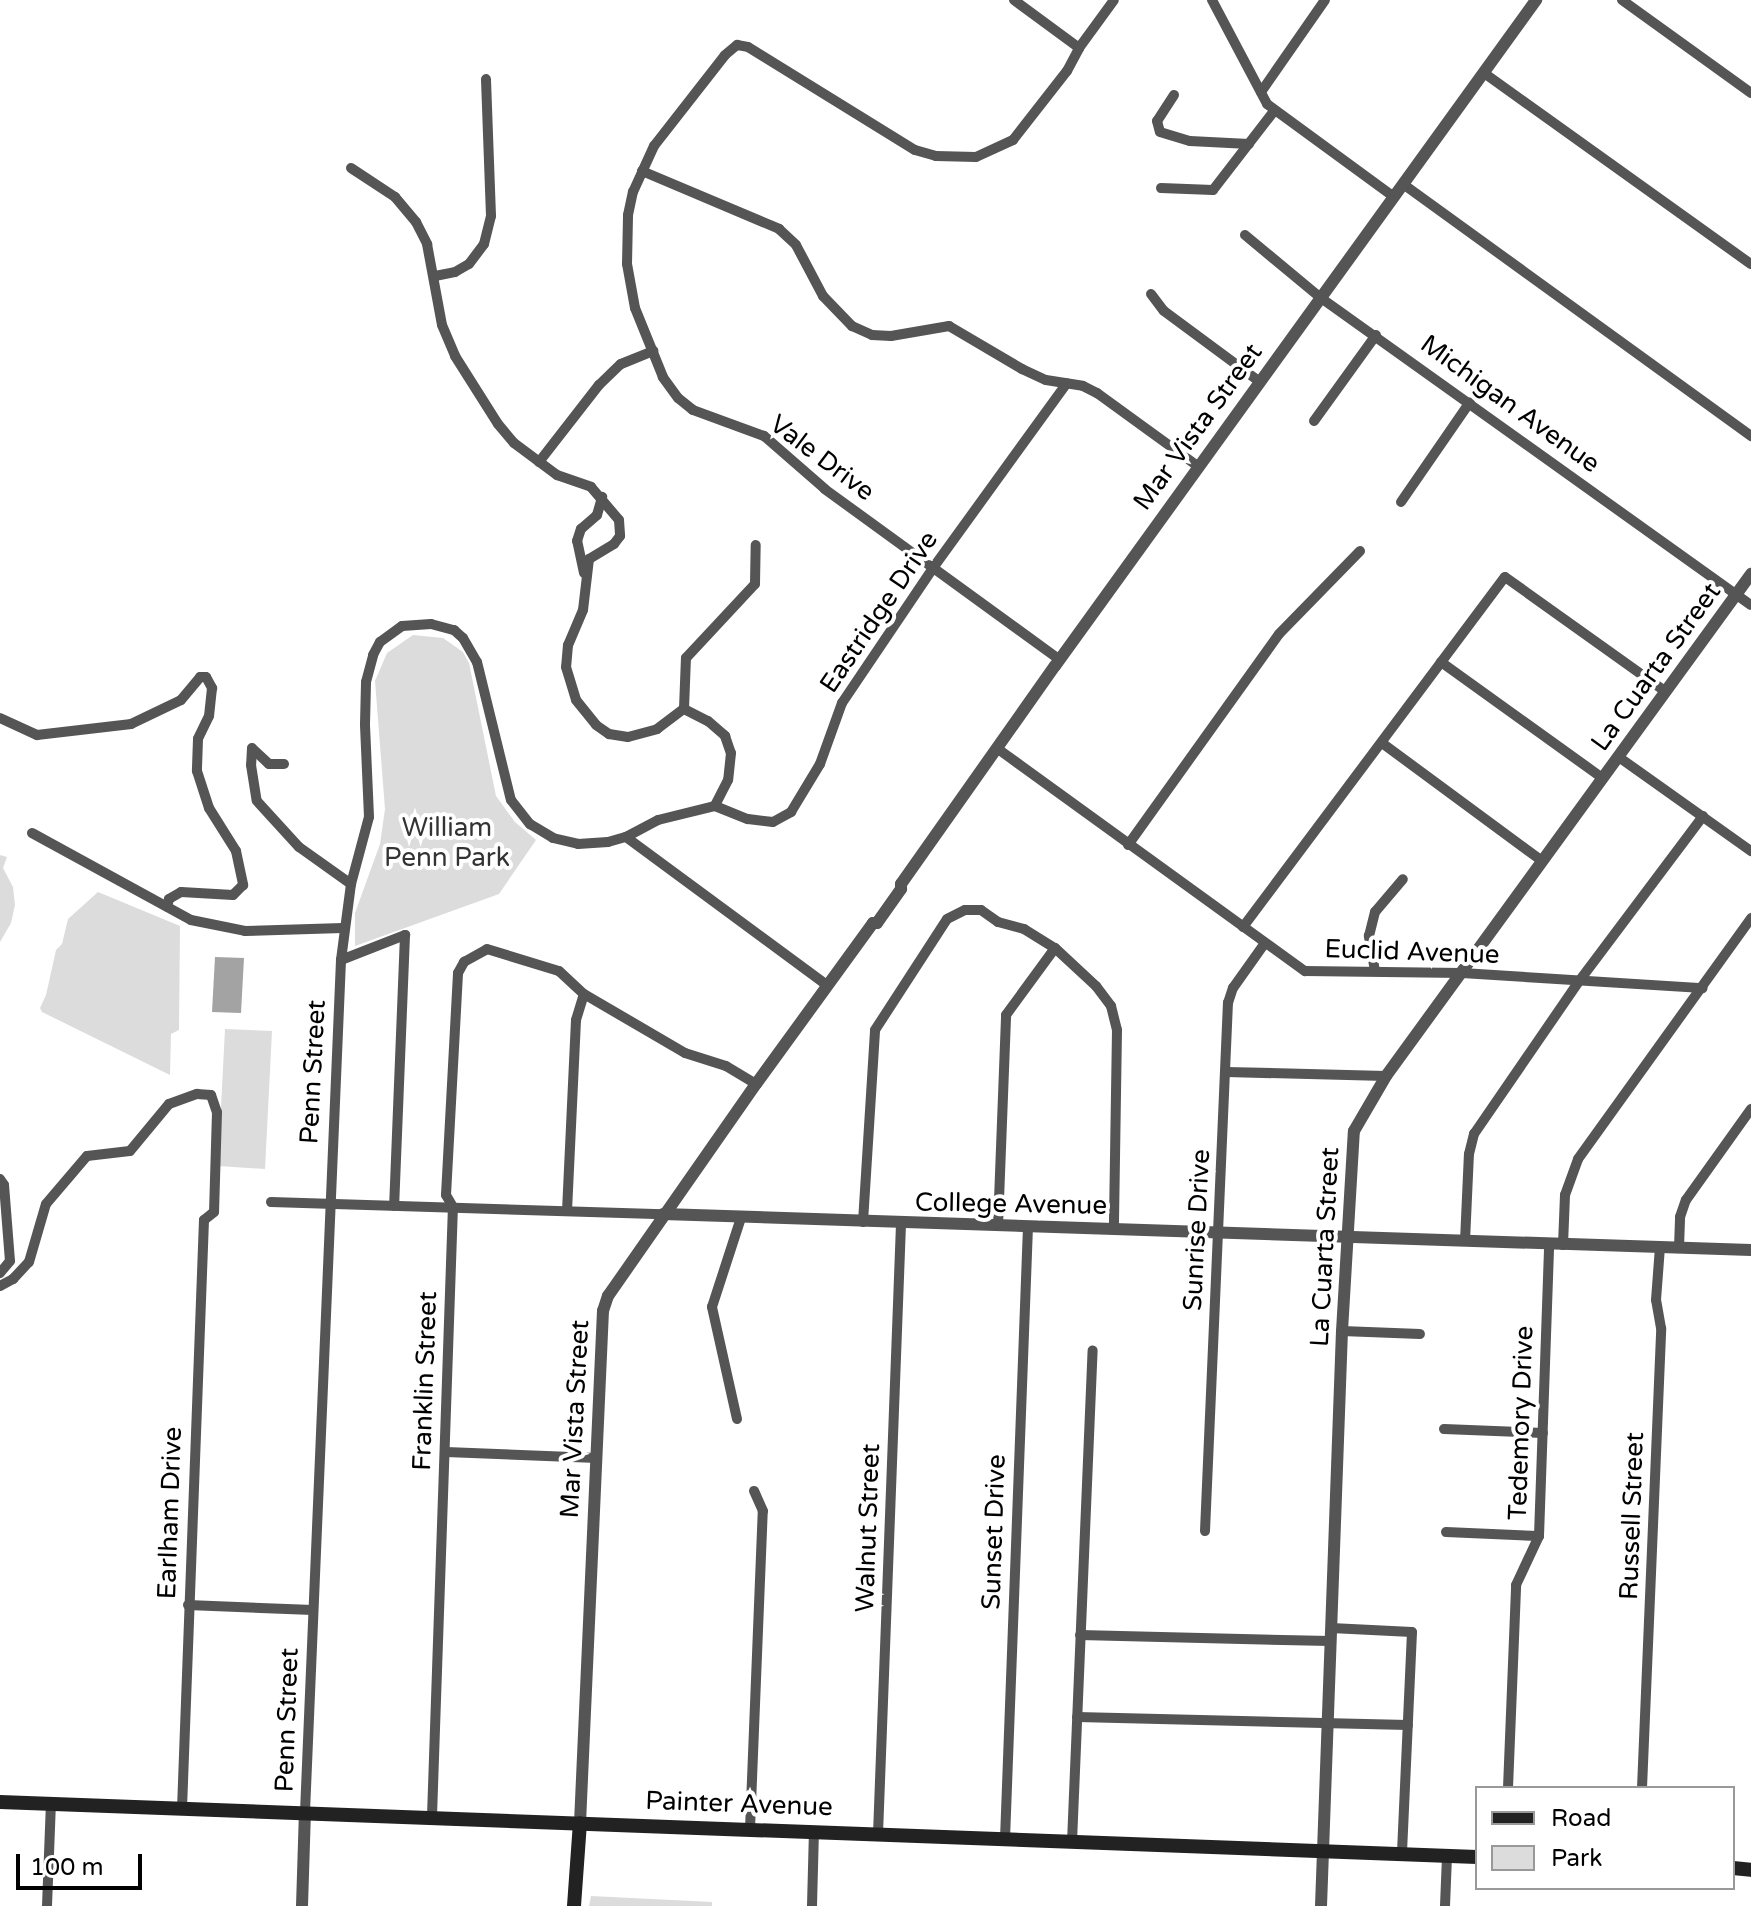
<!DOCTYPE html>
<style>
body{margin:0}
#map{position:relative;width:1751px;height:1906px;overflow:hidden;background:#fff;font-family:"Varela Round",sans-serif}
div>[style]{position:absolute}
[style*='--x']{left:calc(var(--x)*1px);top:calc(var(--y)*1px);width:calc(var(--w)*1px);rotate:calc(var(--a)*1deg)}
.green>*{inset:0;background:#dcdcdc}
.water>*{inset:0;background:#a3a3a3}
.minor>*{height:10px;margin:-5px;padding:0 5px;transform-origin:5px;border-radius:5px;background:#555}
.tertiary>*{height:12px;margin:-6px;padding:0 6px;transform-origin:6px;border-radius:6px;background:#555}
.secondary>*{height:14px;margin:-7px;padding:0 7px;transform-origin:7px;border-radius:7px;background:#222}
span{translate:-50% -50%;white-space:nowrap;text-align:center;line-height:1.15;-webkit-text-stroke:8px #fff;paint-order:stroke}
.street-label{font-size:26px;color:#000}
.park-label{font-size:26px;color:#333}
.legend{position:absolute;left:1475px;top:1786px;width:260px;height:104px;box-sizing:border-box;background:#fff;border:2px solid #999;margin:0;padding:10px 14px;list-style:none;font-size:24px;color:#000}
.legend li{display:flex;align-items:center;gap:16px;height:40px}
.legend b{width:40px;border:2px solid #999}
.scale{position:absolute;left:16px;top:1854px;width:126px;height:36px;box-sizing:border-box;border:4px solid #000;border-top:0;padding-left:10px;font-size:24px;line-height:28px;white-space:nowrap;color:#000;-webkit-text-stroke:6px #fff;paint-order:stroke}
</style>
<div id="map">
<div class="green">
<i style="clip-path:polygon(413px 635px,443px 638px,463px 652px,469px 663px,496px 796px,515px 822px,536px 840px,499px 894px,355px 946px,355px 913px,380px 844px,385px 809px,375px 681px,387px 653px)"></i>
<i style="clip-path:polygon(0 855px,7px 857px,3px 868px,13px 887px,15px 905px,11px 923px,0 942px)"></i>
<i style="clip-path:polygon(98px 892px,180px 926px,179px 1030px,171px 1034px,170px 1075px,42px 1012px,40px 1008px,46px 995px,56px 950px,62px 944px,68px 919px)"></i>
<i style="clip-path:polygon(225px 1029px,272px 1031px,265px 1169px,218px 1166px)"></i>
<i style="clip-path:polygon(591px 1896px,712px 1902px,712px 1906px,589px 1906px)"></i>
</div>
<div class="water">
<i style="clip-path:polygon(215px 957px,244px 958px,241px 1013px,212px 1012px)"></i>
</div>
<div class="minor">
<i style="--x:1014;--y:0;--w:81;--a:36.4"></i>
<i style="--x:1212;--y:0;--w:118;--a:62.1"></i>
<i style="--x:1267;--y:104;--w:157;--a:36.2"></i>
<i style="--x:1622;--y:0;--w:159;--a:35.8"></i>
<i style="--x:1484;--y:73;--w:328;--a:35.6"></i>
<i style="--x:1261;--y:92;--w:112;--a:-55.2"></i>
<i style="--x:1174;--y:95;--w:31;--a:123"></i>
<i style="--x:1157;--y:121;--w:11;--a:75"></i>
<i style="--x:1160;--y:132;--w:31;--a:17"></i>
<i style="--x:1190;--y:141;--w:59;--a:2.9"></i>
<i style="--x:351;--y:168;--w:53;--a:33.4"></i>
<i style="--x:395;--y:197;--w:33;--a:50"></i>
<i style="--x:416;--y:222;--w:25;--a:63"></i>
<i style="--x:427;--y:244;--w:82;--a:79.5"></i>
<i style="--x:442;--y:325;--w:34;--a:67"></i>
<i style="--x:455;--y:356;--w:80;--a:57.7"></i>
<i style="--x:498;--y:424;--w:25;--a:50"></i>
<i style="--x:514;--y:443;--w:54;--a:36.7"></i>
<i style="--x:557;--y:475;--w:36;--a:19"></i>
<i style="--x:591;--y:487;--w:43;--a:49.7"></i>
<i style="--x:619;--y:520;--w:16;--a:86"></i>
<i style="--x:620;--y:536;--w:10;--a:127"></i>
<i style="--x:614;--y:544;--w:29;--a:149"></i>
<i style="--x:589;--y:559;--w:51;--a:96.7"></i>
<i style="--x:583;--y:610;--w:38;--a:113"></i>
<i style="--x:568;--y:645;--w:22;--a:95"></i>
<i style="--x:566;--y:667;--w:34;--a:73"></i>
<i style="--x:576;--y:700;--w:32;--a:51"></i>
<i style="--x:596;--y:725;--w:16;--a:35"></i>
<i style="--x:609;--y:734;--w:19;--a:9"></i>
<i style="--x:628;--y:737;--w:30;--a:-15"></i>
<i style="--x:657;--y:729;--w:34;--a:-37"></i>
<i style="--x:642;--y:171;--w:149;--a:22.9"></i>
<i style="--x:779;--y:229;--w:23;--a:43"></i>
<i style="--x:796;--y:245;--w:58;--a:62.1"></i>
<i style="--x:823;--y:296;--w:42;--a:46"></i>
<i style="--x:852;--y:326;--w:22;--a:24"></i>
<i style="--x:872;--y:335;--w:19;--a:3"></i>
<i style="--x:891;--y:336;--w:59;--a:-9.8"></i>
<i style="--x:949;--y:326;--w:85;--a:30.5"></i>
<i style="--x:1022;--y:369;--w:26;--a:25"></i>
<i style="--x:1046;--y:380;--w:37;--a:9"></i>
<i style="--x:1083;--y:386;--w:16;--a:27"></i>
<i style="--x:1097;--y:393;--w:126;--a:36"></i>
<i style="--x:1403;--y:184;--w:430;--a:35.9"></i>
<i style="--x:1161;--y:188;--w:52;--a:2.2"></i>
<i style="--x:1213;--y:190;--w:100;--a:-52.3"></i>
<i style="--x:1245;--y:235;--w:99;--a:39.7"></i>
<i style="--x:1321;--y:298;--w:528;--a:35.53"></i>
<i style="--x:435;--y:276;--w:20;--a:-11"></i>
<i style="--x:455;--y:272;--w:16;--a:-30"></i>
<i style="--x:469;--y:264;--w:25;--a:-53"></i>
<i style="--x:484;--y:244;--w:29;--a:-76"></i>
<i style="--x:491;--y:216;--w:137;--a:-92.1"></i>
<i style="--x:1151;--y:294;--w:21;--a:53"></i>
<i style="--x:1164;--y:311;--w:119;--a:36.5"></i>
<i style="--x:1314;--y:421;--w:106;--a:-54.2"></i>
<i style="--x:539;--y:462;--w:98;--a:-52.1"></i>
<i style="--x:599;--y:385;--w:30;--a:-44"></i>
<i style="--x:621;--y:364;--w:35;--a:-22"></i>
<i style="--x:1401;--y:502;--w:121;--a:-55.4"></i>
<i style="--x:584;--y:573;--w:33;--a:-102"></i>
<i style="--x:577;--y:541;--w:13;--a:-72"></i>
<i style="--x:581;--y:529;--w:21;--a:-41"></i>
<i style="--x:597;--y:515;--w:19;--a:-74"></i>
<i style="--x:1060;--y:660;--w:291;--a:-144"></i>
<i style="--x:825;--y:489;--w:81;--a:-139"></i>
<i style="--x:764;--y:436;--w:76;--a:-159.9"></i>
<i style="--x:693;--y:410;--w:19;--a:-141"></i>
<i style="--x:678;--y:398;--w:26;--a:-126"></i>
<i style="--x:663;--y:377;--w:74;--a:-112.1"></i>
<i style="--x:635;--y:308;--w:45;--a:-100.3"></i>
<i style="--x:627;--y:264;--w:49;--a:-88.8"></i>
<i style="--x:628;--y:215;--w:24;--a:-78"></i>
<i style="--x:633;--y:192;--w:51;--a:-65.5"></i>
<i style="--x:654;--y:146;--w:115;--a:-52"></i>
<i style="--x:725;--y:55;--w:16;--a:-40"></i>
<i style="--x:737;--y:45;--w:11;--a:10"></i>
<i style="--x:748;--y:47;--w:196;--a:31.7"></i>
<i style="--x:915;--y:150;--w:22;--a:16"></i>
<i style="--x:936;--y:156;--w:40;--a:1.4"></i>
<i style="--x:976;--y:157;--w:41;--a:-24.7"></i>
<i style="--x:1013;--y:140;--w:88;--a:-52"></i>
<i style="--x:1067;--y:71;--w:26;--a:-62"></i>
<i style="--x:1079;--y:48;--w:59;--a:-53.9"></i>
<i style="--x:1441;--y:662;--w:197;--a:35.7"></i>
<i style="--x:684;--y:709;--w:51;--a:-87.8"></i>
<i style="--x:686;--y:658;--w:101;--a:-47"></i>
<i style="--x:755;--y:584;--w:39;--a:-89"></i>
<i style="--x:684;--y:709;--w:27;--a:27"></i>
<i style="--x:708;--y:721;--w:23;--a:41"></i>
<i style="--x:725;--y:736;--w:18;--a:71"></i>
<i style="--x:731;--y:753;--w:27;--a:96"></i>
<i style="--x:728;--y:780;--w:29;--a:117"></i>
<i style="--x:0;--y:718;--w:41;--a:24.7"></i>
<i style="--x:37;--y:735;--w:95;--a:-6.7"></i>
<i style="--x:131;--y:724;--w:55;--a:-25.6"></i>
<i style="--x:181;--y:700;--w:30;--a:-50"></i>
<i style="--x:200;--y:677;--w:6;--a:0"></i>
<i style="--x:206;--y:677;--w:13;--a:61"></i>
<i style="--x:212;--y:688;--w:28;--a:96"></i>
<i style="--x:209;--y:716;--w:25;--a:116"></i>
<i style="--x:198;--y:739;--w:32;--a:92"></i>
<i style="--x:197;--y:771;--w:39;--a:72"></i>
<i style="--x:209;--y:808;--w:51;--a:57.9"></i>
<i style="--x:236;--y:851;--w:35;--a:78"></i>
<i style="--x:243;--y:885;--w:14;--a:135"></i>
<i style="--x:233;--y:895;--w:52;--a:-176.7"></i>
<i style="--x:181;--y:892;--w:14;--a:150"></i>
<i style="--x:169;--y:899;--w:8;--a:104"></i>
<i style="--x:1382;--y:743;--w:199;--a:36.4"></i>
<i style="--x:998;--y:749;--w:379;--a:35.9"></i>
<i style="--x:1305;--y:971;--w:157;--a:0.7"></i>
<i style="--x:1462;--y:973;--w:241;--a:3.6"></i>
<i style="--x:1620;--y:758;--w:161;--a:35.4"></i>
<i style="--x:284;--y:764;--w:15;--a:180"></i>
<i style="--x:269;--y:764;--w:23;--a:-137"></i>
<i style="--x:252;--y:748;--w:17;--a:93"></i>
<i style="--x:251;--y:765;--w:36;--a:81"></i>
<i style="--x:257;--y:801;--w:62;--a:47.6"></i>
<i style="--x:299;--y:847;--w:64;--a:35.4"></i>
<i style="--x:32;--y:833;--w:181;--a:28.7"></i>
<i style="--x:191;--y:920;--w:55;--a:11.5"></i>
<i style="--x:245;--y:931;--w:98;--a:-1.8"></i>
<i style="--x:626;--y:837;--w:250;--a:36.4"></i>
<i style="--x:1128;--y:845;--w:259;--a:-54.4"></i>
<i style="--x:1279;--y:634;--w:116;--a:-45.7"></i>
<i style="--x:1243;--y:927;--w:437;--a:-53.2"></i>
<i style="--x:1505;--y:577;--w:196;--a:35.5"></i>
<i style="--x:341;--y:960;--w:69;--a:-21.3"></i>
<i style="--x:405;--y:935;--w:271;--a:92.3"></i>
<i style="--x:1375;--y:971;--w:36;--a:-100"></i>
<i style="--x:1369;--y:936;--w:25;--a:-76"></i>
<i style="--x:1375;--y:912;--w:43;--a:-49.7"></i>
<i style="--x:1226;--y:1072;--w:160;--a:1.4"></i>
<i style="--x:0;--y:1179;--w:7;--a:56"></i>
<i style="--x:4;--y:1185;--w:76;--a:85.5"></i>
<i style="--x:10;--y:1261;--w:16;--a:130"></i>
<i style="--x:271;--y:1202;--w:392;--a:1.8"></i>
<i style="--x:567;--y:1211;--w:191;--a:-87.3"></i>
<i style="--x:576;--y:1020;--w:27;--a:-73"></i>
<i style="--x:863;--y:1222;--w:192;--a:-86.4"></i>
<i style="--x:875;--y:1030;--w:132;--a:-57"></i>
<i style="--x:947;--y:919;--w:20;--a:-27"></i>
<i style="--x:965;--y:910;--w:16;--a:0"></i>
<i style="--x:981;--y:910;--w:21;--a:35"></i>
<i style="--x:998;--y:922;--w:27;--a:15"></i>
<i style="--x:1024;--y:929;--w:36;--a:32"></i>
<i style="--x:1055;--y:948;--w:56;--a:42.8"></i>
<i style="--x:1096;--y:986;--w:25;--a:53"></i>
<i style="--x:1111;--y:1006;--w:25;--a:76"></i>
<i style="--x:1117;--y:1030;--w:198;--a:90.9"></i>
<i style="--x:998;--y:1226;--w:211;--a:-87.8"></i>
<i style="--x:1006;--y:1015;--w:83;--a:-53.8"></i>
<i style="--x:1465;--y:1241;--w:87;--a:-87.4"></i>
<i style="--x:1469;--y:1154;--w:21;--a:-76"></i>
<i style="--x:1474;--y:1134;--w:187;--a:-55.5"></i>
<i style="--x:1580;--y:980;--w:205;--a:-53.1"></i>
<i style="--x:1563;--y:1245;--w:50;--a:-87.7"></i>
<i style="--x:1565;--y:1195;--w:38;--a:-70"></i>
<i style="--x:1578;--y:1159;--w:297;--a:-54.3"></i>
<i style="--x:1679;--y:1248;--w:31;--a:-88"></i>
<i style="--x:1680;--y:1217;--w:18;--a:-71"></i>
<i style="--x:1686;--y:1200;--w:112;--a:-54.5"></i>
<i style="--x:0;--y:1286;--w:15;--a:-28"></i>
<i style="--x:13;--y:1279;--w:23;--a:-47"></i>
<i style="--x:29;--y:1262;--w:60;--a:-73.7"></i>
<i style="--x:46;--y:1204;--w:63;--a:-49.5"></i>
<i style="--x:87;--y:1156;--w:43;--a:-6.6"></i>
<i style="--x:130;--y:1151;--w:61;--a:-50.3"></i>
<i style="--x:169;--y:1104;--w:30;--a:-20"></i>
<i style="--x:197;--y:1094;--w:14;--a:4"></i>
<i style="--x:211;--y:1095;--w:18;--a:71"></i>
<i style="--x:217;--y:1112;--w:100;--a:91.7"></i>
<i style="--x:214;--y:1212;--w:13;--a:141"></i>
<i style="--x:204;--y:1220;--w:588;--a:92.14"></i>
<i style="--x:1342;--y:1331;--w:78;--a:2.2"></i>
<i style="--x:737;--y:1419;--w:115;--a:-102.6"></i>
<i style="--x:712;--y:1307;--w:94;--a:-72"></i>
<i style="--x:1444;--y:1429;--w:99;--a:2.3"></i>
<i style="--x:446;--y:1452;--w:151;--a:2.3"></i>
<i style="--x:1205;--y:1531;--w:529;--a:-87.51"></i>
<i style="--x:1228;--y:1003;--w:16;--a:-72"></i>
<i style="--x:1233;--y:988;--w:55;--a:-54.6"></i>
<i style="--x:1446;--y:1532;--w:93;--a:2.5"></i>
<i style="--x:188;--y:1605;--w:125;--a:2.3"></i>
<i style="--x:1331;--y:1628;--w:81;--a:2.8"></i>
<i style="--x:1412;--y:1632;--w:223;--a:92.6"></i>
<i style="--x:1080;--y:1635;--w:250;--a:1.4"></i>
<i style="--x:1077;--y:1717;--w:331;--a:1.4"></i>
<i style="--x:1508;--y:1788;--w:203;--a:-87.7"></i>
<i style="--x:1516;--y:1585;--w:54;--a:-64.9"></i>
<i style="--x:1539;--y:1536;--w:291;--a:-88"></i>
<i style="--x:1642;--y:1788;--w:460;--a:-87.6"></i>
<i style="--x:1661;--y:1328;--w:28;--a:-100"></i>
<i style="--x:1656;--y:1300;--w:53;--a:-85.7"></i>
<i style="--x:305;--y:1812;--w:853;--a:-87.58"></i>
<i style="--x:341;--y:960;--w:77;--a:-82.5"></i>
<i style="--x:351;--y:884;--w:69;--a:-75"></i>
<i style="--x:369;--y:817;--w:93;--a:-92.5"></i>
<i style="--x:365;--y:724;--w:42;--a:-88.6"></i>
<i style="--x:366;--y:682;--w:28;--a:-75"></i>
<i style="--x:373;--y:655;--w:15;--a:-62"></i>
<i style="--x:380;--y:642;--w:27;--a:-36"></i>
<i style="--x:402;--y:626;--w:29;--a:-4"></i>
<i style="--x:431;--y:624;--w:24;--a:15"></i>
<i style="--x:454;--y:630;--w:12;--a:42"></i>
<i style="--x:463;--y:638;--w:28;--a:60"></i>
<i style="--x:477;--y:662;--w:142;--a:76.2"></i>
<i style="--x:511;--y:800;--w:31;--a:52"></i>
<i style="--x:530;--y:824;--w:27;--a:31"></i>
<i style="--x:553;--y:838;--w:26;--a:13"></i>
<i style="--x:578;--y:844;--w:30;--a:-4"></i>
<i style="--x:608;--y:842;--w:19;--a:-16"></i>
<i style="--x:626;--y:837;--w:36;--a:-28"></i>
<i style="--x:658;--y:820;--w:59;--a:-13.8"></i>
<i style="--x:715;--y:806;--w:35;--a:22"></i>
<i style="--x:748;--y:819;--w:25;--a:7"></i>
<i style="--x:773;--y:822;--w:21;--a:-29"></i>
<i style="--x:791;--y:812;--w:56;--a:-58.9"></i>
<i style="--x:820;--y:764;--w:65;--a:-70.2"></i>
<i style="--x:842;--y:703;--w:163;--a:-56"></i>
<i style="--x:933;--y:568;--w:228;--a:-54.1"></i>
<i style="--x:432;--y:1816;--w:609;--a:-88.03"></i>
<i style="--x:453;--y:1207;--w:14;--a:-120"></i>
<i style="--x:446;--y:1195;--w:222;--a:-86.9"></i>
<i style="--x:458;--y:973;--w:13;--a:-61"></i>
<i style="--x:464;--y:962;--w:26;--a:-29"></i>
<i style="--x:487;--y:949;--w:75;--a:17"></i>
<i style="--x:559;--y:971;--w:34;--a:43"></i>
<i style="--x:584;--y:994;--w:117;--a:30.3"></i>
<i style="--x:685;--y:1053;--w:43;--a:17.6"></i>
<i style="--x:726;--y:1066;--w:35;--a:31"></i>
<i style="--x:750;--y:1829;--w:318;--a:-87.7"></i>
<i style="--x:763;--y:1511;--w:22;--a:-114"></i>
<i style="--x:878;--y:1834;--w:610;--a:-87.84"></i>
<i style="--x:1005;--y:1839;--w:613;--a:-87.85"></i>
<i style="--x:1072;--y:1842;--w:492;--a:-87.6"></i>
<i style="--x:47;--y:1906;--w:102;--a:-87.8"></i>
<i style="--x:812;--y:1906;--w:75;--a:-88.5"></i>
<i style="--x:1445;--y:1906;--w:50;--a:-87.7"></i>
</div>
<div class="tertiary">
<i style="--x:663;--y:1214;--w:1089;--a:1.9"></i>
<i style="--x:580;--y:1823;--w:513;--a:-87.43"></i>
<i style="--x:603;--y:1311;--w:16;--a:-72"></i>
<i style="--x:608;--y:1296;--w:259;--a:-55.1"></i>
<i style="--x:756;--y:1084;--w:199;--a:-54"></i>
<i style="--x:873;--y:923;--w:4;--a:0"></i>
<i style="--x:877;--y:923;--w:42;--a:-54.8"></i>
<i style="--x:901;--y:889;--w:5;--a:-90"></i>
<i style="--x:901;--y:884;--w:267;--a:-54.8"></i>
<i style="--x:1055;--y:666;--w:822;--a:-54.16"></i>
<i style="--x:302;--y:1906;--w:94;--a:-88.2"></i>
<i style="--x:1321;--y:1906;--w:575;--a:-87.91"></i>
<i style="--x:1342;--y:1331;--w:200;--a:-86.6"></i>
<i style="--x:1354;--y:1131;--w:64;--a:-59.8"></i>
<i style="--x:1386;--y:1076;--w:621;--a:-53.98"></i>
</div>
<div class="secondary">
<i style="--x:0;--y:1802;--w:1478;--a:2.13"></i>
<i style="--x:1733;--y:1868;--w:18;--a:6"></i>
<i style="--x:574;--y:1906;--w:83;--a:-85.9"></i>
</div>
<div class="street-label">
<span style="left:1510px;top:404px;rotate:36deg">Michigan Avenue</span>
<span style="left:1198px;top:427px;rotate:-54deg">Mar Vista Street</span>
<span style="left:822px;top:458px;rotate:37deg">Vale Drive</span>
<span style="left:879px;top:612px;rotate:-56deg">Eastridge Drive</span>
<span style="left:1656px;top:667px;rotate:-54deg">La Cuarta Street</span>
<span style="left:1412px;top:952px;rotate:2deg">Euclid Avenue</span>
<span style="left:313px;top:1072px;rotate:-87deg">Penn Street</span>
<span style="left:1011px;top:1204px;rotate:1deg">College Avenue</span>
<span style="left:1197px;top:1230px;rotate:-87deg">Sunrise Drive</span>
<span style="left:1325px;top:1247px;rotate:-87deg">La Cuarta Street</span>
<span style="left:425px;top:1381px;rotate:-88deg">Franklin Street</span>
<span style="left:575px;top:1419px;rotate:-87deg">Mar Vista Street</span>
<span style="left:1521px;top:1423px;rotate:-88deg">Tedemory Drive</span>
<span style="left:170px;top:1513px;rotate:-88deg">Earlham Drive</span>
<span style="left:1632px;top:1516px;rotate:-88deg">Russell Street</span>
<span style="left:868px;top:1528px;rotate:-88deg">Walnut Street</span>
<span style="left:994px;top:1532px;rotate:-88deg">Sunset Drive</span>
<span style="left:287px;top:1720px;rotate:-88deg">Penn Street</span>
<span style="left:739px;top:1804px;rotate:2deg">Painter Avenue</span>
</div>
<div class="park-label">
<span style="left:447px;top:843px">William<br>Penn Park</span>
</div>
<ul class="legend">
<li><b style="height:10px;background:#222"></b>Road</li>
<li><b style="height:22px;background:#dcdcdc"></b>Park</li>
</ul>
<div class="scale">100 m</div>
</div>
